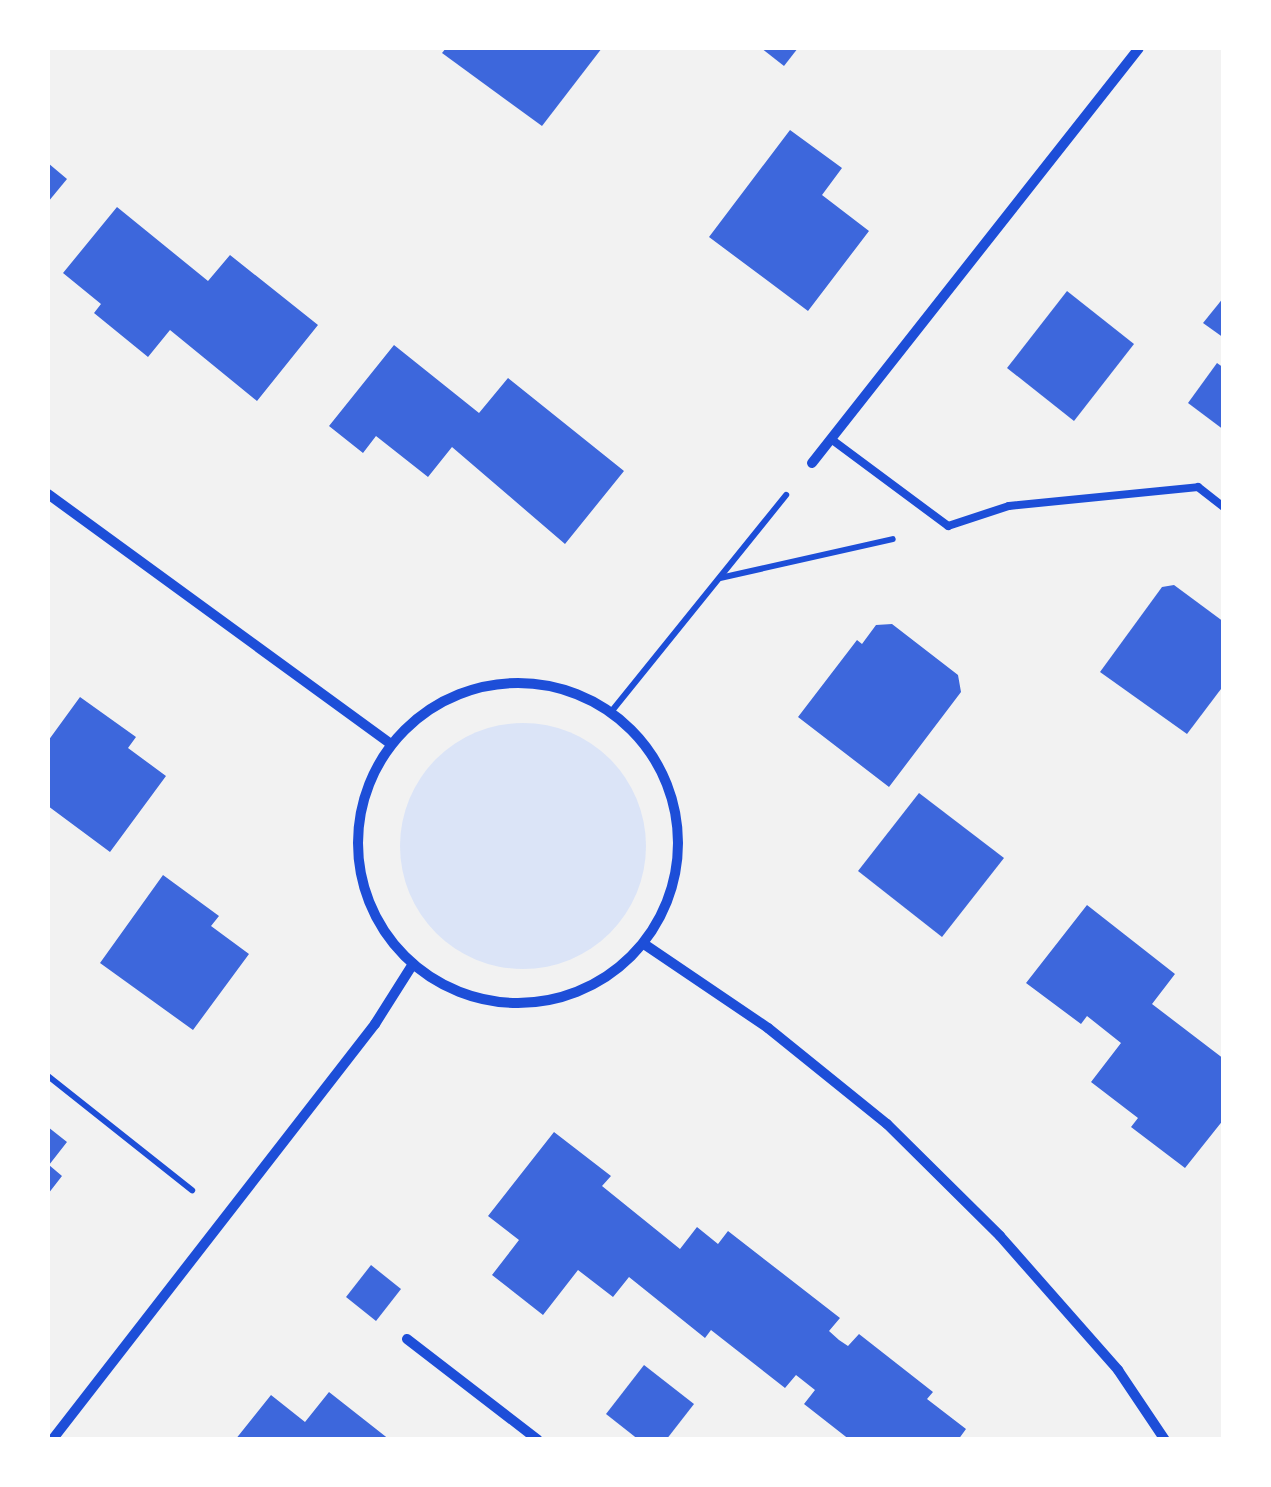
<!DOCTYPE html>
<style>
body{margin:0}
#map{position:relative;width:1271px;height:1487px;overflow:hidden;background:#f2f2f2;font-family:Overpass,sans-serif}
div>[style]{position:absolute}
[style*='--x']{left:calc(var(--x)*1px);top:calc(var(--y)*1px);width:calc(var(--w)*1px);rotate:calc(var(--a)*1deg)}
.green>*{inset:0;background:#dbe4f7}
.round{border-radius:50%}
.building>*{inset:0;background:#3d67dc}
.path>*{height:6px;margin:-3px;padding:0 3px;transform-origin:3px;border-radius:3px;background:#1d4ed8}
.service>*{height:8px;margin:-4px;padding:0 4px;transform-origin:4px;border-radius:4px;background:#1d4ed8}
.minor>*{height:10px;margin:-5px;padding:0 5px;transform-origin:5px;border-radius:5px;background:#1d4ed8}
.minor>.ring{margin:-5px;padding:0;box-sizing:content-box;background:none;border:10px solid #1d4ed8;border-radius:50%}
span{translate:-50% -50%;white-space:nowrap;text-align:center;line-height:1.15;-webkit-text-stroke:8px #fff;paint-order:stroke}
.frame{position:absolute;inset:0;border:50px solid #fff;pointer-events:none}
</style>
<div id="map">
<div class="green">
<i class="round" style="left:400px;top:723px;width:246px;height:246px"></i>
</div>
<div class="building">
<i style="clip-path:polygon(446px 48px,602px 48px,542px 126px,442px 53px)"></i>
<i style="clip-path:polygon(761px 48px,798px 48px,784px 66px)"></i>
<i style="clip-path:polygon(790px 130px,842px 168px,822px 195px,869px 231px,808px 311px,709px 237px)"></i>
<i style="clip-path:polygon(48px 163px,67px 179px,48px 202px)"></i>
<i style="clip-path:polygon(117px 207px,208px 281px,230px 255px,318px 325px,257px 401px,170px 330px,148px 357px,94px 313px,101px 304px,63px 273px)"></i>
<i style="clip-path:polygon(1067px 291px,1134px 344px,1074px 421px,1007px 368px)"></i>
<i style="clip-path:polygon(1224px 297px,1224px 338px,1203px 323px)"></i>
<i style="clip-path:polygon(394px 345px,479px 413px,508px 378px,624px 471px,565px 544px,452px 447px,428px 477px,376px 436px,363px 453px,329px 426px)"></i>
<i style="clip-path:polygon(1217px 363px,1224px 368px,1224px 430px,1188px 403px)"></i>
<i style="clip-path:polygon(1174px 585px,1224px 622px,1224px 685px,1187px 734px,1100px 672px,1162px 587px)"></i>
<i style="clip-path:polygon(892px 624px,958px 675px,961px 692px,889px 787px,798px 717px,857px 640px,862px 644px,876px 625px)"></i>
<i style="clip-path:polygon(80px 697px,136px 737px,128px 748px,166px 776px,110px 852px,48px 806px,48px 741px)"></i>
<i style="clip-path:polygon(919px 793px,1004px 858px,942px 937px,858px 871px)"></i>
<i style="clip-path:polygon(163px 875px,219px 916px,211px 926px,249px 954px,193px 1030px,100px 963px)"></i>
<i style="clip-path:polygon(1087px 905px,1175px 974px,1152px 1004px,1224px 1059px,1224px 1119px,1185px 1168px,1131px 1127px,1138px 1118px,1091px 1082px,1121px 1043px,1087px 1016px,1081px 1024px,1026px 983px)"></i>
<i style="clip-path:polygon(48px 1127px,67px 1142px,49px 1165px,62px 1176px,48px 1194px)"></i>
<i style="clip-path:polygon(554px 1132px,611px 1176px,602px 1186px,680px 1249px,697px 1227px,718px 1244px,728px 1231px,840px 1318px,829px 1331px,839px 1340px,848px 1346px,859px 1334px,933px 1392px,927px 1399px,966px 1429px,958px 1440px,850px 1440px,804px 1404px,815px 1390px,796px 1375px,785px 1388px,711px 1330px,705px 1338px,629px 1277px,613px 1297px,578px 1270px,543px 1315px,492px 1275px,519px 1240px,488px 1216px)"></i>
<i style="clip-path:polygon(371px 1265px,401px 1289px,376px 1321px,346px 1297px)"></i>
<i style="clip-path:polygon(644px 1365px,694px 1404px,666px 1440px,639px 1440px,606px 1414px)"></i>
<i style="clip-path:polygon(329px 1392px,390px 1440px,235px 1440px,271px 1395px,305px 1422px)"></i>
</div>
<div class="path">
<i style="--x:720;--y:578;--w:177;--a:-12.7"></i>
<i style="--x:611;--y:712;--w:279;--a:-51.1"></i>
<i style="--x:48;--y:1076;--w:184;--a:38.4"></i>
</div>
<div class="service">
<i style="--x:831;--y:439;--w:146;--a:36.6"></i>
<i style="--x:948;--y:526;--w:64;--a:-18.2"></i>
<i style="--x:1009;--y:506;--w:190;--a:-5.7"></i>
<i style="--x:1198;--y:487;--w:33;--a:38"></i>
</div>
<div class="minor">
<i style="--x:812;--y:463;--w:528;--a:-51.76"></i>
<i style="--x:48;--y:494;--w:424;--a:36.1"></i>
<i class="ring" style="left:358px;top:683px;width:310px;height:310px"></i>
<i style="--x:644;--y:944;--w:150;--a:34.1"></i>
<i style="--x:768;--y:1028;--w:153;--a:38.9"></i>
<i style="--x:887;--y:1124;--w:159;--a:44.7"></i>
<i style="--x:1000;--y:1236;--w:179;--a:48.6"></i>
<i style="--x:1118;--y:1370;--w:84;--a:56.1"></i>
<i style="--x:407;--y:1339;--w:165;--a:37.6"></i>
<i style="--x:52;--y:1440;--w:527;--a:-52.17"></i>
<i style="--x:375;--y:1024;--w:71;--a:-57.7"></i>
</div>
<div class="frame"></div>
</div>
